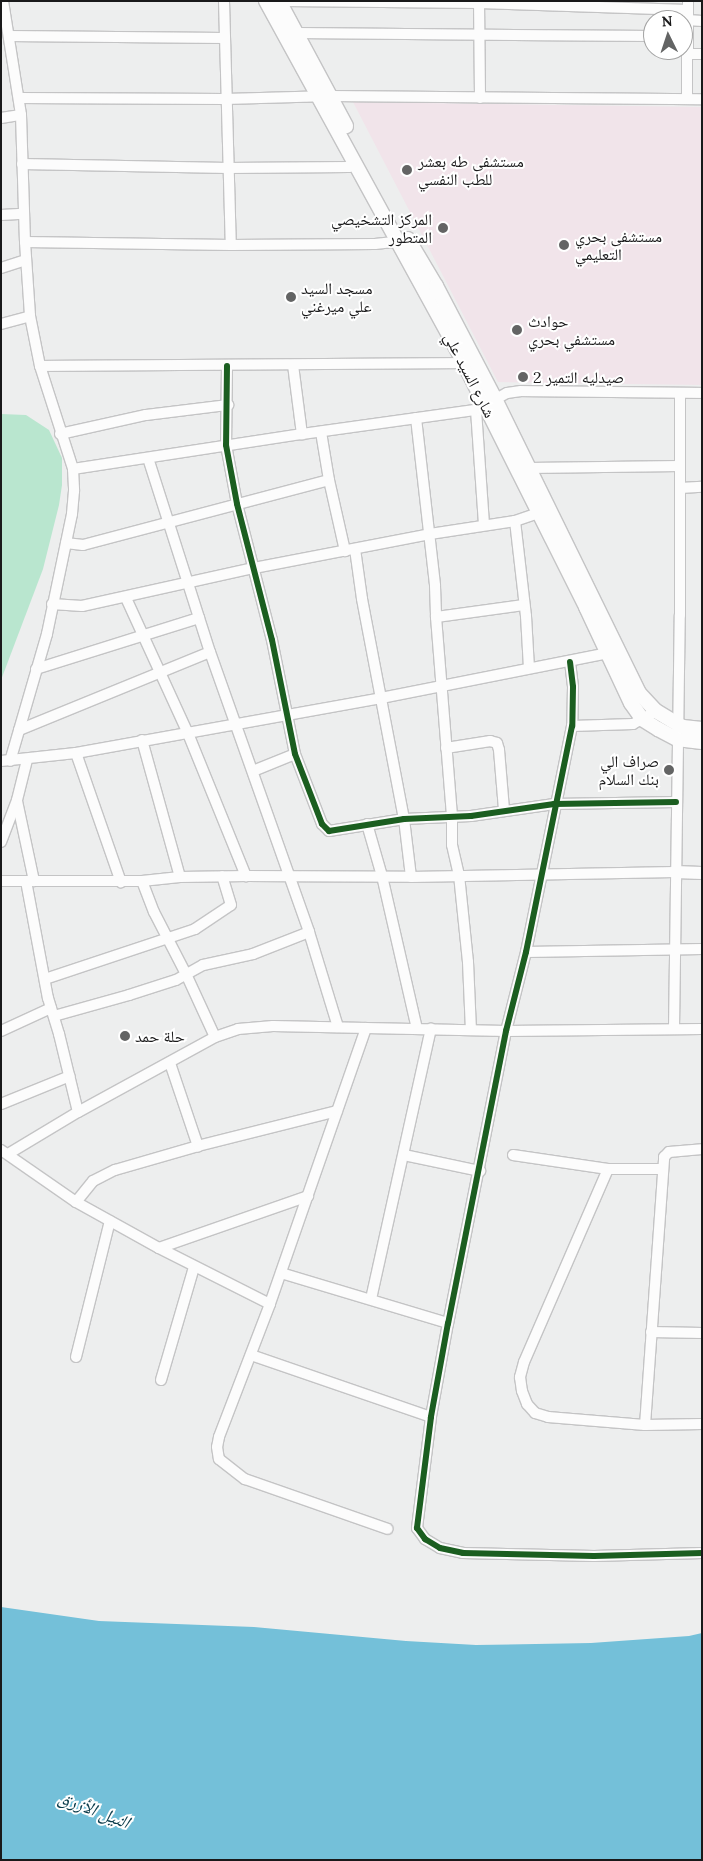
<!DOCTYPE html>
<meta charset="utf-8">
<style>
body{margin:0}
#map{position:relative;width:703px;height:1861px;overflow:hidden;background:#edeeee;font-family:Lora,"Noto Naskh Arabic",serif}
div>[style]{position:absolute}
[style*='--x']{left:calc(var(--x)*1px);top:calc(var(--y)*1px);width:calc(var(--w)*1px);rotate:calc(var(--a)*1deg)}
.medical>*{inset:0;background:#f1e4ea}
.green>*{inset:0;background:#b9e6cf}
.water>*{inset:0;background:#74c0d9}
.roads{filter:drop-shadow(1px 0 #c4c4c5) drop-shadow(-1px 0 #c4c4c5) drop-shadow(0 1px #c4c4c5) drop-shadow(0 -1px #c4c4c5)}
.minor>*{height:10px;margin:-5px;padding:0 5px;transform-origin:5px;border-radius:5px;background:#fcfcfc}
.tertiary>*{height:12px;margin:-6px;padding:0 6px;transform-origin:6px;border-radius:6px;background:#fcfcfc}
.secondary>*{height:14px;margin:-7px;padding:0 7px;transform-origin:7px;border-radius:7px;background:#fcfcfc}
.cycleway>*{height:6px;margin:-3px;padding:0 3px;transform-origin:3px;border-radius:3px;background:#1b5e20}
.dots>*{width:14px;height:14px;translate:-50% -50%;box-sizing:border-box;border:2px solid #fff;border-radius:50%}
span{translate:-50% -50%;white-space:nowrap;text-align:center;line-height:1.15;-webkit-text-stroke:4px #fff;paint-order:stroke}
.poi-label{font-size:16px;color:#19191a}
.left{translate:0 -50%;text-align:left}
.right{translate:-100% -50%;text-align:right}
.street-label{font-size:16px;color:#19191a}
.water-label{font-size:18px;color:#0c3d4c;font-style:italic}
.frame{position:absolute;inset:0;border:2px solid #19191a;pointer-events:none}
.north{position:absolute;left:643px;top:10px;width:50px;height:50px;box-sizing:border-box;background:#fff;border:1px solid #a3a3a3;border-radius:50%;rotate:356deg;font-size:14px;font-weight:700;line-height:20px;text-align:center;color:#19191a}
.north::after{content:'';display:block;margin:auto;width:18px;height:22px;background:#636464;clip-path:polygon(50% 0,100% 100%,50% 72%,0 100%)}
</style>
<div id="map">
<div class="medical">
<i style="clip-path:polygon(353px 102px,702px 107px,702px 385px,498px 382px)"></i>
</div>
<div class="green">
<i style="clip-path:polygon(1px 414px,26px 415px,49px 430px,62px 458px,62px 485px,59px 505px,43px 569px,1px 680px)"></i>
</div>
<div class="water">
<i style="clip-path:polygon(1px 1607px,99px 1621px,254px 1627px,406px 1641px,476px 1645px,591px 1643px,689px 1636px,702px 1633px,702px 1860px,1px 1860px)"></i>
</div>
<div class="roads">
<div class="minor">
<i style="--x:3;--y:1;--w:115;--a:81"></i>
<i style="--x:21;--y:115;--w:127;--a:88.2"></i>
<i style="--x:25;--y:242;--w:74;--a:86.1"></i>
<i style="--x:30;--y:316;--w:51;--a:78.7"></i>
<i style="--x:40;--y:366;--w:108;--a:72.2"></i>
<i style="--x:73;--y:469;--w:22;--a:87"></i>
<i style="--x:74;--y:491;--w:23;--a:95"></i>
<i style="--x:72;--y:514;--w:123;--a:101.8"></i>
<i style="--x:47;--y:634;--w:132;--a:106.2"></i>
<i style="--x:224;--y:1;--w:244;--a:88.4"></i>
<i style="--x:285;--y:1;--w:194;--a:0.6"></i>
<i style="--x:479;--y:3;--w:209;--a:1.9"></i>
<i style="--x:479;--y:1;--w:97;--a:89.4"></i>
<i style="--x:688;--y:20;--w:14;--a:4"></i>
<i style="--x:297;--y:33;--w:356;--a:0.5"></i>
<i style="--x:9;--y:36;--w:215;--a:0.5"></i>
<i style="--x:688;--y:54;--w:14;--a:0"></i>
<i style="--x:19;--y:98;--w:206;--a:0.3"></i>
<i style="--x:225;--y:99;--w:106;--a:-1.6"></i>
<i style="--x:331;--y:96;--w:371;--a:0.5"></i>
<i style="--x:687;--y:99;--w:98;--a:-89.4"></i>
<i style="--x:1;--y:118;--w:20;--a:-9"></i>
<i style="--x:22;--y:164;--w:206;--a:1.1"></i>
<i style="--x:228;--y:168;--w:121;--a:-0.5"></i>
<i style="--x:349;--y:167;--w:7;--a:-16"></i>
<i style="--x:1;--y:215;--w:22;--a:-3"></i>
<i style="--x:25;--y:242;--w:206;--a:0.8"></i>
<i style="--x:231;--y:245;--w:144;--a:-0.4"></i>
<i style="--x:375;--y:244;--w:28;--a:-6"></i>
<i style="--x:1;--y:268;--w:26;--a:-18"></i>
<i style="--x:1;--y:324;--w:30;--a:-15"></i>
<i style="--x:293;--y:365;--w:70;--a:82.6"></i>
<i style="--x:40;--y:366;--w:424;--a:-0.4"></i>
<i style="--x:227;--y:366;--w:79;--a:90.7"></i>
<i style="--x:226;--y:445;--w:60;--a:79.4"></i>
<i style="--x:237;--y:504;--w:140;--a:75.6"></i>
<i style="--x:272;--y:640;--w:116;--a:78.6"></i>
<i style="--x:295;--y:754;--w:75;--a:68.9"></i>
<i style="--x:322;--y:824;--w:10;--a:45"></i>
<i style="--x:329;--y:831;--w:76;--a:-9.1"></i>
<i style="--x:404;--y:819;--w:67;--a:-2.6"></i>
<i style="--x:471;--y:816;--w:84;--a:-8.2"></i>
<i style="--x:554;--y:804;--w:122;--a:-0.9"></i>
<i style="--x:476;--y:410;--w:115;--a:86"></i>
<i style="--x:416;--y:418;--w:169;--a:83.5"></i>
<i style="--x:435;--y:586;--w:31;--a:88"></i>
<i style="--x:436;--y:617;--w:201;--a:85.4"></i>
<i style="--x:452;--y:817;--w:28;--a:90"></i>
<i style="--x:452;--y:845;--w:31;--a:77"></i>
<i style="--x:459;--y:875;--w:87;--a:84.1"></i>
<i style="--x:468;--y:962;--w:68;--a:87.5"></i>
<i style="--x:60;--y:434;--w:88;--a:-12.5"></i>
<i style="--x:146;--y:415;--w:83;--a:-7"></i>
<i style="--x:148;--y:458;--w:204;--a:72.3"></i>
<i style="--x:210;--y:652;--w:297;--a:70.5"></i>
<i style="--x:309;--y:932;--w:99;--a:73"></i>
<i style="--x:529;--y:468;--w:150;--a:-0.8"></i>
<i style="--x:73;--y:469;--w:232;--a:-8.7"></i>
<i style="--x:302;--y:434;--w:176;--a:-7.9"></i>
<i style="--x:476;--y:410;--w:35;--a:-29"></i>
<i style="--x:507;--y:393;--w:14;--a:-8"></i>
<i style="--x:521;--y:391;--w:181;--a:0.6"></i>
<i style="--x:329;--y:480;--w:73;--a:77.3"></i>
<i style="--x:680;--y:488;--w:22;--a:-3"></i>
<i style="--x:515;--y:521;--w:96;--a:83.4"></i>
<i style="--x:526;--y:616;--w:52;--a:86.7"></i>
<i style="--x:66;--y:543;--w:17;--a:7"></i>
<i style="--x:83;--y:545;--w:254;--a:-14.8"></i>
<i style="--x:329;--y:480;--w:49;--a:-99.5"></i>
<i style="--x:355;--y:549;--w:50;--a:82"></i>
<i style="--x:362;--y:599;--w:224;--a:79.2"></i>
<i style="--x:404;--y:819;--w:58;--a:83.1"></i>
<i style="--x:126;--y:598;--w:146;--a:65.4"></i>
<i style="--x:187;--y:731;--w:157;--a:67.9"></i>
<i style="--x:52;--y:604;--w:30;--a:4"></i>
<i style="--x:82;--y:606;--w:176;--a:-12.5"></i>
<i style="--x:254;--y:568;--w:179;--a:-10.9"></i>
<i style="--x:430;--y:534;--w:86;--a:-8.7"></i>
<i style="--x:515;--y:521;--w:24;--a:-19"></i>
<i style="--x:436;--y:617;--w:89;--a:-7.8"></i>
<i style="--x:570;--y:662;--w:25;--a:83"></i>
<i style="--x:573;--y:687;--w:39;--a:91"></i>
<i style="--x:572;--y:726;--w:231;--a:101.5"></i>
<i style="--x:526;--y:952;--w:81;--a:104.2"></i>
<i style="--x:506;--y:1031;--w:298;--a:101.2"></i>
<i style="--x:448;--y:1323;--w:96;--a:100.3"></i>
<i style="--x:431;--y:1417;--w:112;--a:97.2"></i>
<i style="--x:417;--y:1528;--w:14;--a:54"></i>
<i style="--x:425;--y:1539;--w:17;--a:31"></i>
<i style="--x:440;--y:1548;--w:24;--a:12"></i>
<i style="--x:463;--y:1553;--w:131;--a:1.3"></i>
<i style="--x:594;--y:1556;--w:108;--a:-1.6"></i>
<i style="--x:36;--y:669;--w:171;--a:-17.4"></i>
<i style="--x:572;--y:726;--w:61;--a:-1.9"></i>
<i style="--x:633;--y:724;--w:26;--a:-29"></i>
<i style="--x:19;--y:730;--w:206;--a:-22.2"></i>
<i style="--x:142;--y:740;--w:142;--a:74.5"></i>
<i style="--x:446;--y:748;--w:45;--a:-9"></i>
<i style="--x:490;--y:741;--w:7;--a:16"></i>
<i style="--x:497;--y:743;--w:7;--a:74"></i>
<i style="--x:499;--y:750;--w:60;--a:85.2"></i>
<i style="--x:76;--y:753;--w:137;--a:70.8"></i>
<i style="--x:1;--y:761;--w:75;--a:-6.1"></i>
<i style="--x:76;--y:753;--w:310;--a:-10.2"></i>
<i style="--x:381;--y:698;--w:237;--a:-11.2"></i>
<i style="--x:253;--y:771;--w:45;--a:-22"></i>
<i style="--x:17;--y:801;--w:82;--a:78"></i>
<i style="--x:367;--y:824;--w:54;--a:73.9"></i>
<i style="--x:382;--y:876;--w:157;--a:77.1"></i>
<i style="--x:1;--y:842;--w:45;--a:-69.1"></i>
<i style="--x:17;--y:800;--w:41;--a:-76"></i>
<i style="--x:1;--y:881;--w:141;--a:0"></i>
<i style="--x:142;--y:881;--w:38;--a:-6"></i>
<i style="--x:180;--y:877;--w:66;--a:-0.9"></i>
<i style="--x:246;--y:876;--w:165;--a:0.3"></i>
<i style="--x:411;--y:877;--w:264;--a:-1.1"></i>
<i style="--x:26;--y:881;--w:119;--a:79.4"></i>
<i style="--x:48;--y:998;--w:38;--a:73"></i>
<i style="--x:59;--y:1034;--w:80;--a:76.3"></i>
<i style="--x:142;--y:881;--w:33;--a:69"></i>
<i style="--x:154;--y:912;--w:70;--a:62.7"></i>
<i style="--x:186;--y:974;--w:69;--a:65.3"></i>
<i style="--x:526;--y:952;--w:176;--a:-1"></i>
<i style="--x:45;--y:979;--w:158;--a:-18.4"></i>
<i style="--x:195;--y:929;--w:43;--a:-33.7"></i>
<i style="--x:231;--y:905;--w:30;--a:-107"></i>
<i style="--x:54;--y:1016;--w:78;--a:-15.6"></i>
<i style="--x:129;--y:995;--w:49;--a:-17.7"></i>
<i style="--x:176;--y:980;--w:31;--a:-29"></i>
<i style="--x:203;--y:965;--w:51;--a:-12.4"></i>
<i style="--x:253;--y:954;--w:60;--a:-21.4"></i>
<i style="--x:366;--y:1028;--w:292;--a:109.2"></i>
<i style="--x:270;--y:1304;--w:142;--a:111"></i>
<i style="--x:219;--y:1437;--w:10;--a:101"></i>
<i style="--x:217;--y:1447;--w:12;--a:81"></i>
<i style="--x:219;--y:1459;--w:33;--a:38"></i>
<i style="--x:245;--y:1479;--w:151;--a:19.3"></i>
<i style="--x:674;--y:1029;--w:414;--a:-89.2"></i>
<i style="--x:680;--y:615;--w:222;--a:-90"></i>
<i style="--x:1;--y:1031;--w:55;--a:-24.7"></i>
<i style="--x:170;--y:1063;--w:88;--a:71.4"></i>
<i style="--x:1;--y:1104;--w:74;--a:-22.1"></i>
<i style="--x:1;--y:1150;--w:91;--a:34.7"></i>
<i style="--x:76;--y:1202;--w:95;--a:29"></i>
<i style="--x:159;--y:1248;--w:124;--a:26.8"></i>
<i style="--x:8;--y:1154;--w:82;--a:-31"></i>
<i style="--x:78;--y:1112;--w:156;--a:-28.7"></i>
<i style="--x:215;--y:1037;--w:24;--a:-19"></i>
<i style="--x:238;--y:1029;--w:35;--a:-5"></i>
<i style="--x:273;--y:1026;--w:233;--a:1.2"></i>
<i style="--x:506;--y:1031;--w:196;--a:-0.6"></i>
<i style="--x:404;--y:1155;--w:78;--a:11.9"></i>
<i style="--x:513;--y:1155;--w:96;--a:8.4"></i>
<i style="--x:608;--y:1169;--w:55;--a:0"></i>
<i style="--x:608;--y:1169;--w:210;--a:113.5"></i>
<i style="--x:524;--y:1362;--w:16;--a:105"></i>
<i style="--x:520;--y:1377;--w:14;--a:82"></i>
<i style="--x:522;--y:1391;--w:14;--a:69"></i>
<i style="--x:527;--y:1404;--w:12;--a:48"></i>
<i style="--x:535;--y:1413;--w:14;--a:17"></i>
<i style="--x:548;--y:1417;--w:97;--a:4.7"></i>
<i style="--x:645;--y:1425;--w:57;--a:-1"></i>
<i style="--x:76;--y:1202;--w:27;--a:-51"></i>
<i style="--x:93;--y:1181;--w:25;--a:-27"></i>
<i style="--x:115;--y:1170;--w:86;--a:-16.1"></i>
<i style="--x:198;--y:1146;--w:143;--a:-14.1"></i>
<i style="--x:159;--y:1248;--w:158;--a:-19.2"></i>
<i style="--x:281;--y:1273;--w:174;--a:16.7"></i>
<i style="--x:371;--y:1299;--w:277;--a:-77.5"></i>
<i style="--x:651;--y:1332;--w:51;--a:1.1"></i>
<i style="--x:251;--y:1355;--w:190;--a:19"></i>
<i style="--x:76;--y:1357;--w:140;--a:-76"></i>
<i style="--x:161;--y:1380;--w:118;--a:-73.7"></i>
<i style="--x:645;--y:1425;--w:269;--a:-85.9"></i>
<i style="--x:664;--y:1157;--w:7;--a:-45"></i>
<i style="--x:669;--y:1152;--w:33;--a:-5"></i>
</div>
<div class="tertiary">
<i style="--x:675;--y:872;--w:27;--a:2"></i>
</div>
<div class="secondary">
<i style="--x:266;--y:1;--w:413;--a:61.3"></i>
<i style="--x:464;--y:363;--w:273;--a:63.4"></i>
<i style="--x:586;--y:607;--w:106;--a:64.9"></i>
<i style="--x:631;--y:703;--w:19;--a:55"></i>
<i style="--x:642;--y:719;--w:19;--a:32"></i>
<i style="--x:658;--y:729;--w:21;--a:28"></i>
<i style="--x:677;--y:739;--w:25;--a:7"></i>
<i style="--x:279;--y:1;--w:142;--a:61.8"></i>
<i style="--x:408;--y:239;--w:55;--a:59.2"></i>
<i style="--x:436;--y:286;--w:127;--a:62.4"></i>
<i style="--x:495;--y:399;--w:327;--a:63.9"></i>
<i style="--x:639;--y:693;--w:25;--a:47"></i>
<i style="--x:656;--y:711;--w:31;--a:31"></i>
<i style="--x:683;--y:727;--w:19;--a:6"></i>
</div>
</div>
<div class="cycleway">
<i style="--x:227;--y:366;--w:79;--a:90.7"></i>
<i style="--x:226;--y:445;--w:60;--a:79.4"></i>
<i style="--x:237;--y:504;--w:140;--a:75.6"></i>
<i style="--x:272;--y:640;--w:116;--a:78.6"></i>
<i style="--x:295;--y:754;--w:75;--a:68.9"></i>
<i style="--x:322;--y:824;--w:10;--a:45"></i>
<i style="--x:329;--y:831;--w:76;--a:-9.1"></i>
<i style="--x:404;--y:819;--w:67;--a:-2.6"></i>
<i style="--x:471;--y:816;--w:84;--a:-8.2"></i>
<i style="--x:554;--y:804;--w:122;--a:-0.9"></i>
<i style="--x:570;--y:662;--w:25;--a:83"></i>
<i style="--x:573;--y:687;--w:39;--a:91"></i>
<i style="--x:572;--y:726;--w:231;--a:101.5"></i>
<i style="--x:526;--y:952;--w:81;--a:104.2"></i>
<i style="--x:506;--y:1031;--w:298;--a:101.2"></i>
<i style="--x:448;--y:1323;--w:96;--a:100.3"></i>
<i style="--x:431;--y:1417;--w:112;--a:97.2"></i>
<i style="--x:417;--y:1528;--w:14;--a:54"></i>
<i style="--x:425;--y:1539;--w:17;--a:31"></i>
<i style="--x:440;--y:1548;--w:24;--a:12"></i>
<i style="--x:463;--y:1553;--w:131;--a:1.3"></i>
<i style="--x:594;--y:1556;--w:108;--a:-1.6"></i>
</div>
<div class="dots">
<i style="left:407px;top:170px;background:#636464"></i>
<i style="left:443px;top:228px;background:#636464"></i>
<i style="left:564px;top:245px;background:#636464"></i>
<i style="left:291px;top:297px;background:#636464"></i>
<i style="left:517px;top:330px;background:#636464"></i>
<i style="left:523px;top:377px;background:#636464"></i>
<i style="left:669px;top:770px;background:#636464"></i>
<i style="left:125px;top:1036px;background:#636464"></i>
</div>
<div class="poi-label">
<span class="left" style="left:418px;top:170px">مستشفى طه بعشر<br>للطب النفسي</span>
<span class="right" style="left:432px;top:228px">المركز التشخيصي<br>المتطور</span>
<span class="left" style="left:575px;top:245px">مستشفى بحري<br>التعليمي</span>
<span class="left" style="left:301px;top:297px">مسجد السيد<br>علي ميرغني</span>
<span class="left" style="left:528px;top:330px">حوادث<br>مستشفي بحري</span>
<span class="left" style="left:533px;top:377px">صيدليه التمير 2</span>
<span class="right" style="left:659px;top:770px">صراف الي<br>بنك السلام</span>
<span class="left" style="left:135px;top:1036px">حلة حمد</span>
</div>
<div class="street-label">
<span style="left:470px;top:375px;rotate:63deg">شارع السيد علي</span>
</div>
<div class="water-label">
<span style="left:94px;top:1810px;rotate:21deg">النيل الأزرق</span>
</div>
<div class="frame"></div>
<div class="north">N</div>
</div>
